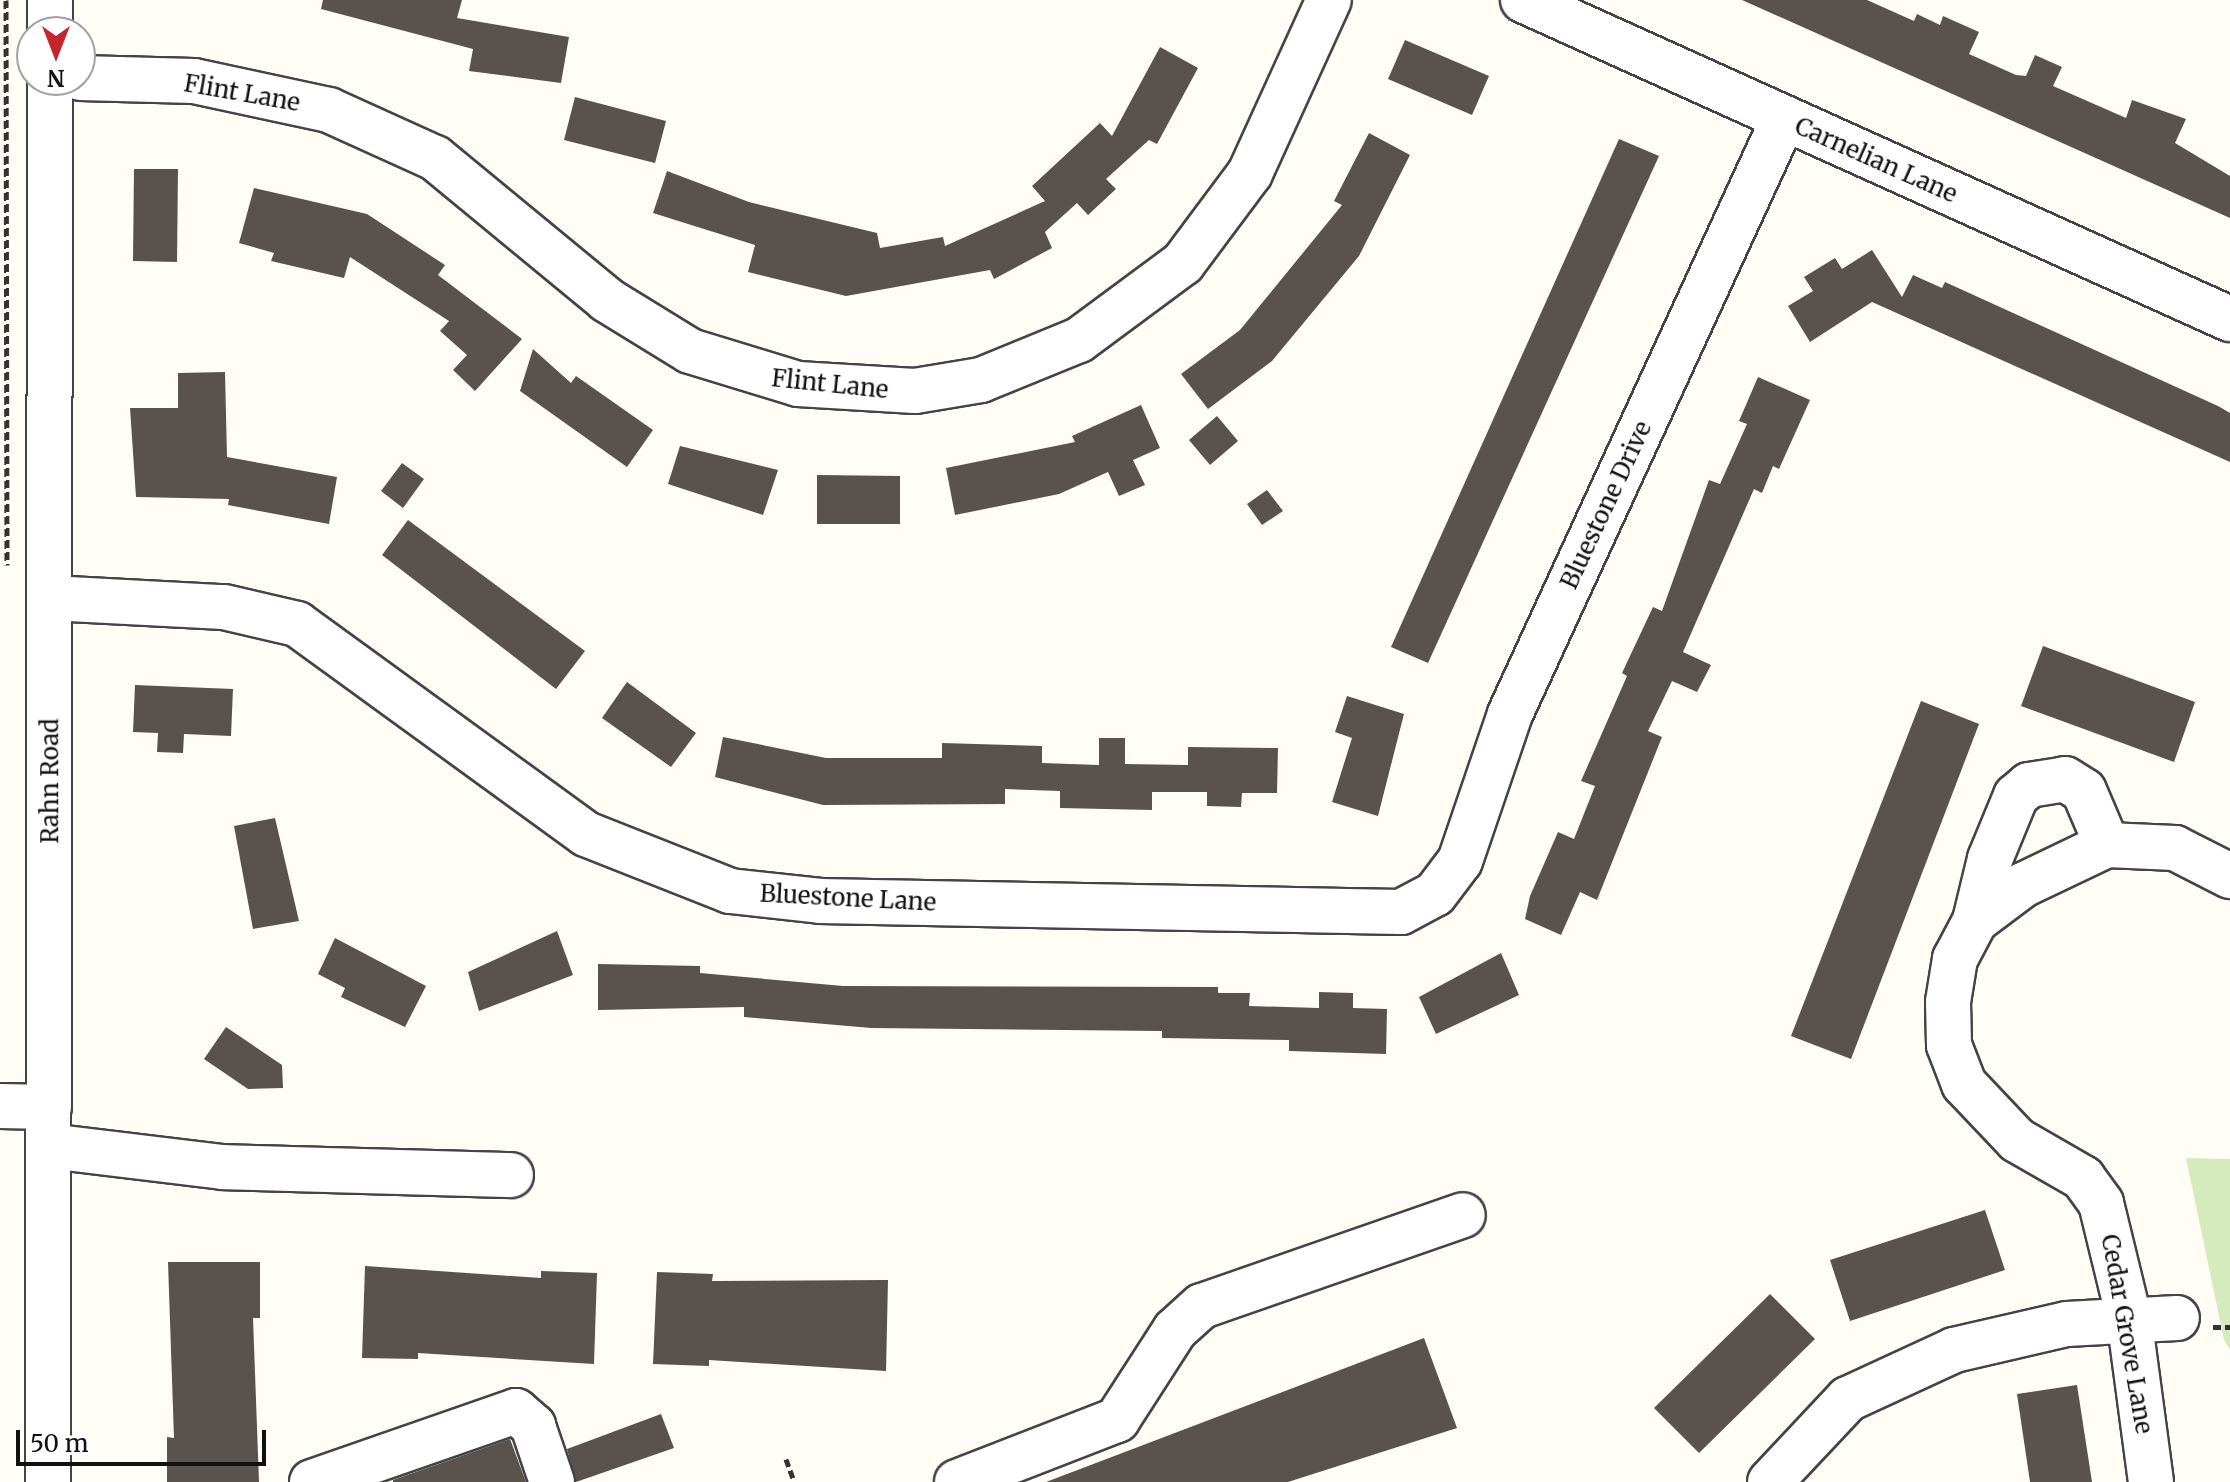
<!DOCTYPE html>
<style>
body{margin:0}
#map{position:relative;width:2230px;height:1482px;overflow:hidden;background:#fffdf5;font-family:Merriweather,serif}
div>[style]{position:absolute}
[style*='--x']{left:calc(var(--x)*1px);top:calc(var(--y)*1px);width:calc(var(--w)*1px);rotate:calc(var(--a)*1deg)}
.green>*{inset:0;background:#d5ebbd}
.building>*{inset:0;background:#5a524d}
.path>*{height:5px;margin-top:-2.5px;transform-origin:0;background:repeating-linear-gradient(90deg,#333 0 8px,transparent 0 12px)}
.roads{filter:drop-shadow(2px 0 #444) drop-shadow(-2px 0 #444) drop-shadow(0 2px #444) drop-shadow(0 -2px #444)}
.minor>*{height:44px;margin:-22px;padding:0 22px;transform-origin:22px;border-radius:22px;background:#fff}
span{translate:-50% -50%;white-space:nowrap;text-align:center;line-height:1.15;-webkit-text-stroke:8px #fff;paint-order:stroke}
.street-label{font-size:24px;color:#111}
.north{position:absolute;left:16px;top:16px;width:80px;height:80px;box-sizing:border-box;background:#fff;border:2px solid #a0a0a0;border-radius:50%;rotate:180deg;font-size:22px;font-weight:700;line-height:32px;text-align:center;color:#111}
.north::after{content:'';display:block;margin:auto;width:28px;height:36px;background:#c4262e;clip-path:polygon(50% 0,100% 100%,50% 72%,0 100%)}
.scale{position:absolute;left:16px;top:1430px;width:250px;height:36px;box-sizing:border-box;border:4px solid #111;border-top:0;padding-left:10px;font-size:24px;line-height:28px;white-space:nowrap;color:#111;-webkit-text-stroke:6px #fff;paint-order:stroke}
</style>
<div id="map">
<div class="green">
<i style="clip-path:polygon(2186px 1158px,2230px 1159px,2230px 1350px,2224px 1340px)"></i>
</div>
<div class="building">
<i style="clip-path:polygon(323px 0,462px 0,457px 18px,569px 37px,561px 83px,469px 71px,473px 49px,321px 9px)"></i>
<i style="clip-path:polygon(1742px 0,1867px 0,1914px 21px,1917px 14px,1940px 25px,1943px 16px,1979px 32px,1969px 54px,2016px 75px,2026px 76px,2035px 55px,2062px 67px,2053px 86px,2126px 118px,2132px 100px,2186px 119px,2175px 143px,2230px 176px,2230px 218px)"></i>
<i style="clip-path:polygon(1405px 40px,1489px 76px,1472px 115px,1388px 79px)"></i>
<i style="clip-path:polygon(1160px 47px,1198px 68px,1157px 144px,1149px 140px,1106px 179px,1116px 189px,1088px 215px,1077px 203px,1045px 232px,1052px 248px,994px 279px,990px 270px,846px 296px,748px 272px,755px 245px,653px 213px,667px 171px,749px 202px,877px 233px,880px 248px,943px 237px,945px 246px,1045px 201px,1032px 186px,1100px 123px,1112px 136px)"></i>
<i style="clip-path:polygon(575px 97px,666px 121px,655px 163px,564px 140px)"></i>
<i style="clip-path:polygon(1369px 133px,1410px 155px,1359px 256px,1272px 361px,1208px 409px,1181px 374px,1240px 330px,1342px 205px,1334px 201px)"></i>
<i style="clip-path:polygon(1619px 139px,1659px 156px,1428px 663px,1391px 647px)"></i>
<i style="clip-path:polygon(134px 169px,178px 169px,177px 262px,133px 261px)"></i>
<i style="clip-path:polygon(254px 188px,367px 214px,445px 265px,438px 275px,522px 339px,475px 391px,453px 370px,467px 355px,440px 331px,449px 321px,350px 257px,344px 278px,271px 261px,274px 253px,239px 243px)"></i>
<i style="clip-path:polygon(1872px 250px,1902px 297px,1913px 275px,1942px 288px,1945px 282px,2218px 406px,2230px 413px,2230px 462px,1872px 302px,1810px 342px,1788px 306px,1813px 291px,1804px 277px,1835px 258px,1842px 269px)"></i>
<i style="clip-path:polygon(533px 349px,571px 383px,576px 376px,653px 430px,627px 467px,520px 391px)"></i>
<i style="clip-path:polygon(225px 372px,227px 457px,337px 477px,329px 524px,228px 505px,229px 499px,136px 497px,130px 408px,178px 408px,178px 373px)"></i>
<i style="clip-path:polygon(1758px 377px,1810px 400px,1779px 469px,1773px 466px,1762px 493px,1754px 489px,1683px 652px,1711px 665px,1697px 692px,1672px 681px,1648px 731px,1662px 737px,1597px 900px,1580px 892px,1561px 935px,1525px 919px,1530px 896px,1558px 832px,1574px 839px,1595px 786px,1581px 781px,1627px 676px,1622px 673px,1653px 607px,1662px 611px,1709px 480px,1720px 484px,1747px 424px,1739px 421px)"></i>
<i style="clip-path:polygon(1141px 405px,1160px 448px,1133px 460px,1145px 485px,1119px 496px,1108px 472px,1059px 494px,955px 515px,946px 468px,1075px 442px,1072px 436px)"></i>
<i style="clip-path:polygon(1217px 416px,1238px 441px,1210px 465px,1189px 440px)"></i>
<i style="clip-path:polygon(680px 446px,778px 470px,763px 515px,668px 484px)"></i>
<i style="clip-path:polygon(402px 463px,424px 479px,403px 508px,381px 491px)"></i>
<i style="clip-path:polygon(817px 475px,900px 476px,900px 524px,817px 524px)"></i>
<i style="clip-path:polygon(1267px 490px,1283px 511px,1262px 525px,1247px 504px)"></i>
<i style="clip-path:polygon(408px 520px,585px 651px,556px 689px,382px 555px)"></i>
<i style="clip-path:polygon(2043px 646px,2195px 702px,2174px 762px,2021px 706px)"></i>
<i style="clip-path:polygon(627px 682px,696px 733px,671px 767px,602px 718px)"></i>
<i style="clip-path:polygon(135px 685px,233px 689px,231px 736px,184px 734px,183px 753px,157px 752px,158px 733px,133px 732px)"></i>
<i style="clip-path:polygon(1347px 696px,1404px 714px,1378px 816px,1332px 802px,1352px 738px,1335px 732px)"></i>
<i style="clip-path:polygon(1921px 701px,1979px 724px,1851px 1059px,1791px 1036px)"></i>
<i style="clip-path:polygon(723px 737px,826px 758px,942px 758px,942px 743px,1042px 746px,1042px 763px,1099px 765px,1099px 738px,1125px 738px,1125px 764px,1188px 765px,1188px 747px,1278px 748px,1277px 793px,1242px 793px,1241px 807px,1207px 806px,1207px 792px,1152px 792px,1152px 810px,1060px 808px,1060px 791px,1005px 789px,1005px 804px,823px 805px,715px 777px)"></i>
<i style="clip-path:polygon(275px 818px,299px 921px,253px 929px,234px 826px)"></i>
<i style="clip-path:polygon(557px 931px,573px 975px,479px 1011px,468px 972px)"></i>
<i style="clip-path:polygon(335px 938px,426px 986px,405px 1027px,341px 997px,345px 988px,318px 974px)"></i>
<i style="clip-path:polygon(1501px 953px,1519px 995px,1436px 1034px,1419px 997px)"></i>
<i style="clip-path:polygon(598px 964px,700px 966px,700px 973px,843px 986px,1218px 987px,1218px 993px,1250px 993px,1249px 1006px,1319px 1008px,1319px 992px,1353px 993px,1353px 1008px,1387px 1009px,1386px 1054px,1289px 1051px,1289px 1040px,1162px 1038px,1162px 1031px,871px 1028px,744px 1017px,744px 1007px,598px 1010px)"></i>
<i style="clip-path:polygon(226px 1027px,282px 1065px,283px 1088px,248px 1089px,204px 1059px)"></i>
<i style="clip-path:polygon(1985px 1210px,2005px 1270px,1850px 1321px,1830px 1260px)"></i>
<i style="clip-path:polygon(168px 1262px,260px 1262px,260px 1318px,253px 1318px,259px 1482px,167px 1482px,167px 1437px,174px 1438px)"></i>
<i style="clip-path:polygon(365px 1266px,541px 1278px,541px 1271px,597px 1273px,594px 1364px,418px 1353px,418px 1359px,362px 1358px)"></i>
<i style="clip-path:polygon(657px 1272px,713px 1274px,712px 1281px,888px 1280px,886px 1371px,709px 1360px,709px 1366px,653px 1364px)"></i>
<i style="clip-path:polygon(1770px 1294px,1815px 1339px,1699px 1453px,1654px 1408px)"></i>
<i style="clip-path:polygon(1424px 1338px,1457px 1428px,1288px 1482px,1046px 1482px)"></i>
<i style="clip-path:polygon(2077px 1385px,2092px 1482px,2030px 1482px,2017px 1394px)"></i>
<i style="clip-path:polygon(661px 1414px,674px 1448px,576px 1482px,567px 1449px)"></i>
<i style="clip-path:polygon(510px 1439px,526px 1482px,393px 1482px,393px 1480px)"></i>
</div>
<div class="path">
<i style="--x:6;--y:0;--w:565;--a:89.9"></i>
<i style="--x:2213;--y:1327;--w:17;--a:0"></i>
<i style="--x:786;--y:1459;--w:20;--a:70"></i>
</div>
<div class="roads">
<div class="minor">
<i style="--x:50;--y:0;--w:32;--a:90"></i>
<i style="--x:1523;--y:0;--w:776;--a:24.29"></i>
<i style="--x:80;--y:78;--w:114;--a:1.5"></i>
<i style="--x:194;--y:81;--w:138;--a:12.1"></i>
<i style="--x:329;--y:110;--w:116;--a:24.4"></i>
<i style="--x:435;--y:158;--w:223;--a:39.5"></i>
<i style="--x:607;--y:300;--w:97;--a:31.6"></i>
<i style="--x:690;--y:351;--w:113;--a:17"></i>
<i style="--x:798;--y:384;--w:117;--a:3.4"></i>
<i style="--x:915;--y:391;--w:67;--a:-9.5"></i>
<i style="--x:981;--y:380;--w:106;--a:-22.2"></i>
<i style="--x:1079;--y:340;--w:129;--a:-36.5"></i>
<i style="--x:1183;--y:263;--w:112;--a:-53.3"></i>
<i style="--x:1250;--y:173;--w:190;--a:-65.5"></i>
<i style="--x:50;--y:598;--w:174;--a:3"></i>
<i style="--x:224;--y:607;--w:75;--a:13.1"></i>
<i style="--x:297;--y:624;--w:357;--a:36"></i>
<i style="--x:586;--y:834;--w:155;--a:21.6"></i>
<i style="--x:730;--y:891;--w:91;--a:6.3"></i>
<i style="--x:820;--y:901;--w:581;--a:1.08"></i>
<i style="--x:1401;--y:912;--w:38;--a:-28"></i>
<i style="--x:1435;--y:894;--w:41;--a:-52.9"></i>
<i style="--x:1460;--y:861;--w:155;--a:-71.2"></i>
<i style="--x:1510;--y:714;--w:656;--a:-65.31"></i>
<i style="--x:1975;--y:921;--w:64;--a:-76.4"></i>
<i style="--x:1990;--y:859;--w:68;--a:-67.6"></i>
<i style="--x:2016;--y:796;--w:17;--a:-40"></i>
<i style="--x:2029;--y:785;--w:36;--a:-9"></i>
<i style="--x:2065;--y:779;--w:22;--a:32"></i>
<i style="--x:2084;--y:791;--w:59;--a:66.9"></i>
<i style="--x:0;--y:1106;--w:49;--a:1.2"></i>
<i style="--x:49;--y:1146;--w:175;--a:6.9"></i>
<i style="--x:223;--y:1167;--w:288;--a:1.6"></i>
<i style="--x:48;--y:1482;--w:1402;--a:-89.92"></i>
<i style="--x:312;--y:1482;--w:216;--a:-19.2"></i>
<i style="--x:516;--y:1411;--w:23;--a:41"></i>
<i style="--x:533;--y:1426;--w:59;--a:71.3"></i>
<i style="--x:957;--y:1482;--w:172;--a:-21.2"></i>
<i style="--x:1117;--y:1420;--w:107;--a:-57.2"></i>
<i style="--x:1175;--y:1330;--w:36;--a:-42"></i>
<i style="--x:1202;--y:1306;--w:276;--a:-19.2"></i>
<i style="--x:1770;--y:1482;--w:114;--a:-46.8"></i>
<i style="--x:1848;--y:1399;--w:117;--a:-24.8"></i>
<i style="--x:1954;--y:1350;--w:116;--a:-13"></i>
<i style="--x:2067;--y:1324;--w:110;--a:-3.1"></i>
<i style="--x:2151;--y:1482;--w:165;--a:-97.6"></i>
<i style="--x:2129;--y:1318;--w:118;--a:-103.7"></i>
<i style="--x:2101;--y:1203;--w:31;--a:-126"></i>
<i style="--x:2083;--y:1178;--w:76;--a:-150.1"></i>
<i style="--x:2017;--y:1140;--w:77;--a:-133.4"></i>
<i style="--x:1964;--y:1084;--w:42;--a:-111"></i>
<i style="--x:1949;--y:1045;--w:43;--a:-91.3"></i>
<i style="--x:1948;--y:1002;--w:44;--a:-80.8"></i>
<i style="--x:1955;--y:959;--w:43;--a:-62.2"></i>
<i style="--x:1975;--y:921;--w:60;--a:-36.9"></i>
<i style="--x:2023;--y:885;--w:93;--a:-25.5"></i>
<i style="--x:2107;--y:845;--w:68;--a:2.5"></i>
<i style="--x:2175;--y:848;--w:62;--a:27"></i>
</div>
</div>
<div class="street-label">
<span style="left:242px;top:93px;rotate:10deg">Flint Lane</span>
<span style="left:1876px;top:160px;rotate:24deg">Carnelian Lane</span>
<span style="left:830px;top:384px;rotate:6deg">Flint Lane</span>
<span style="left:1606px;top:505px;rotate:-65deg">Bluestone Drive</span>
<span style="left:50px;top:781px;rotate:-90deg">Rahn Road</span>
<span style="left:848px;top:898px;rotate:3deg">Bluestone Lane</span>
<span style="left:2127px;top:1334px;rotate:80deg">Cedar Grove Lane</span>
</div>
<div class="north">N</div>
<div class="scale">50 m</div>
</div>
